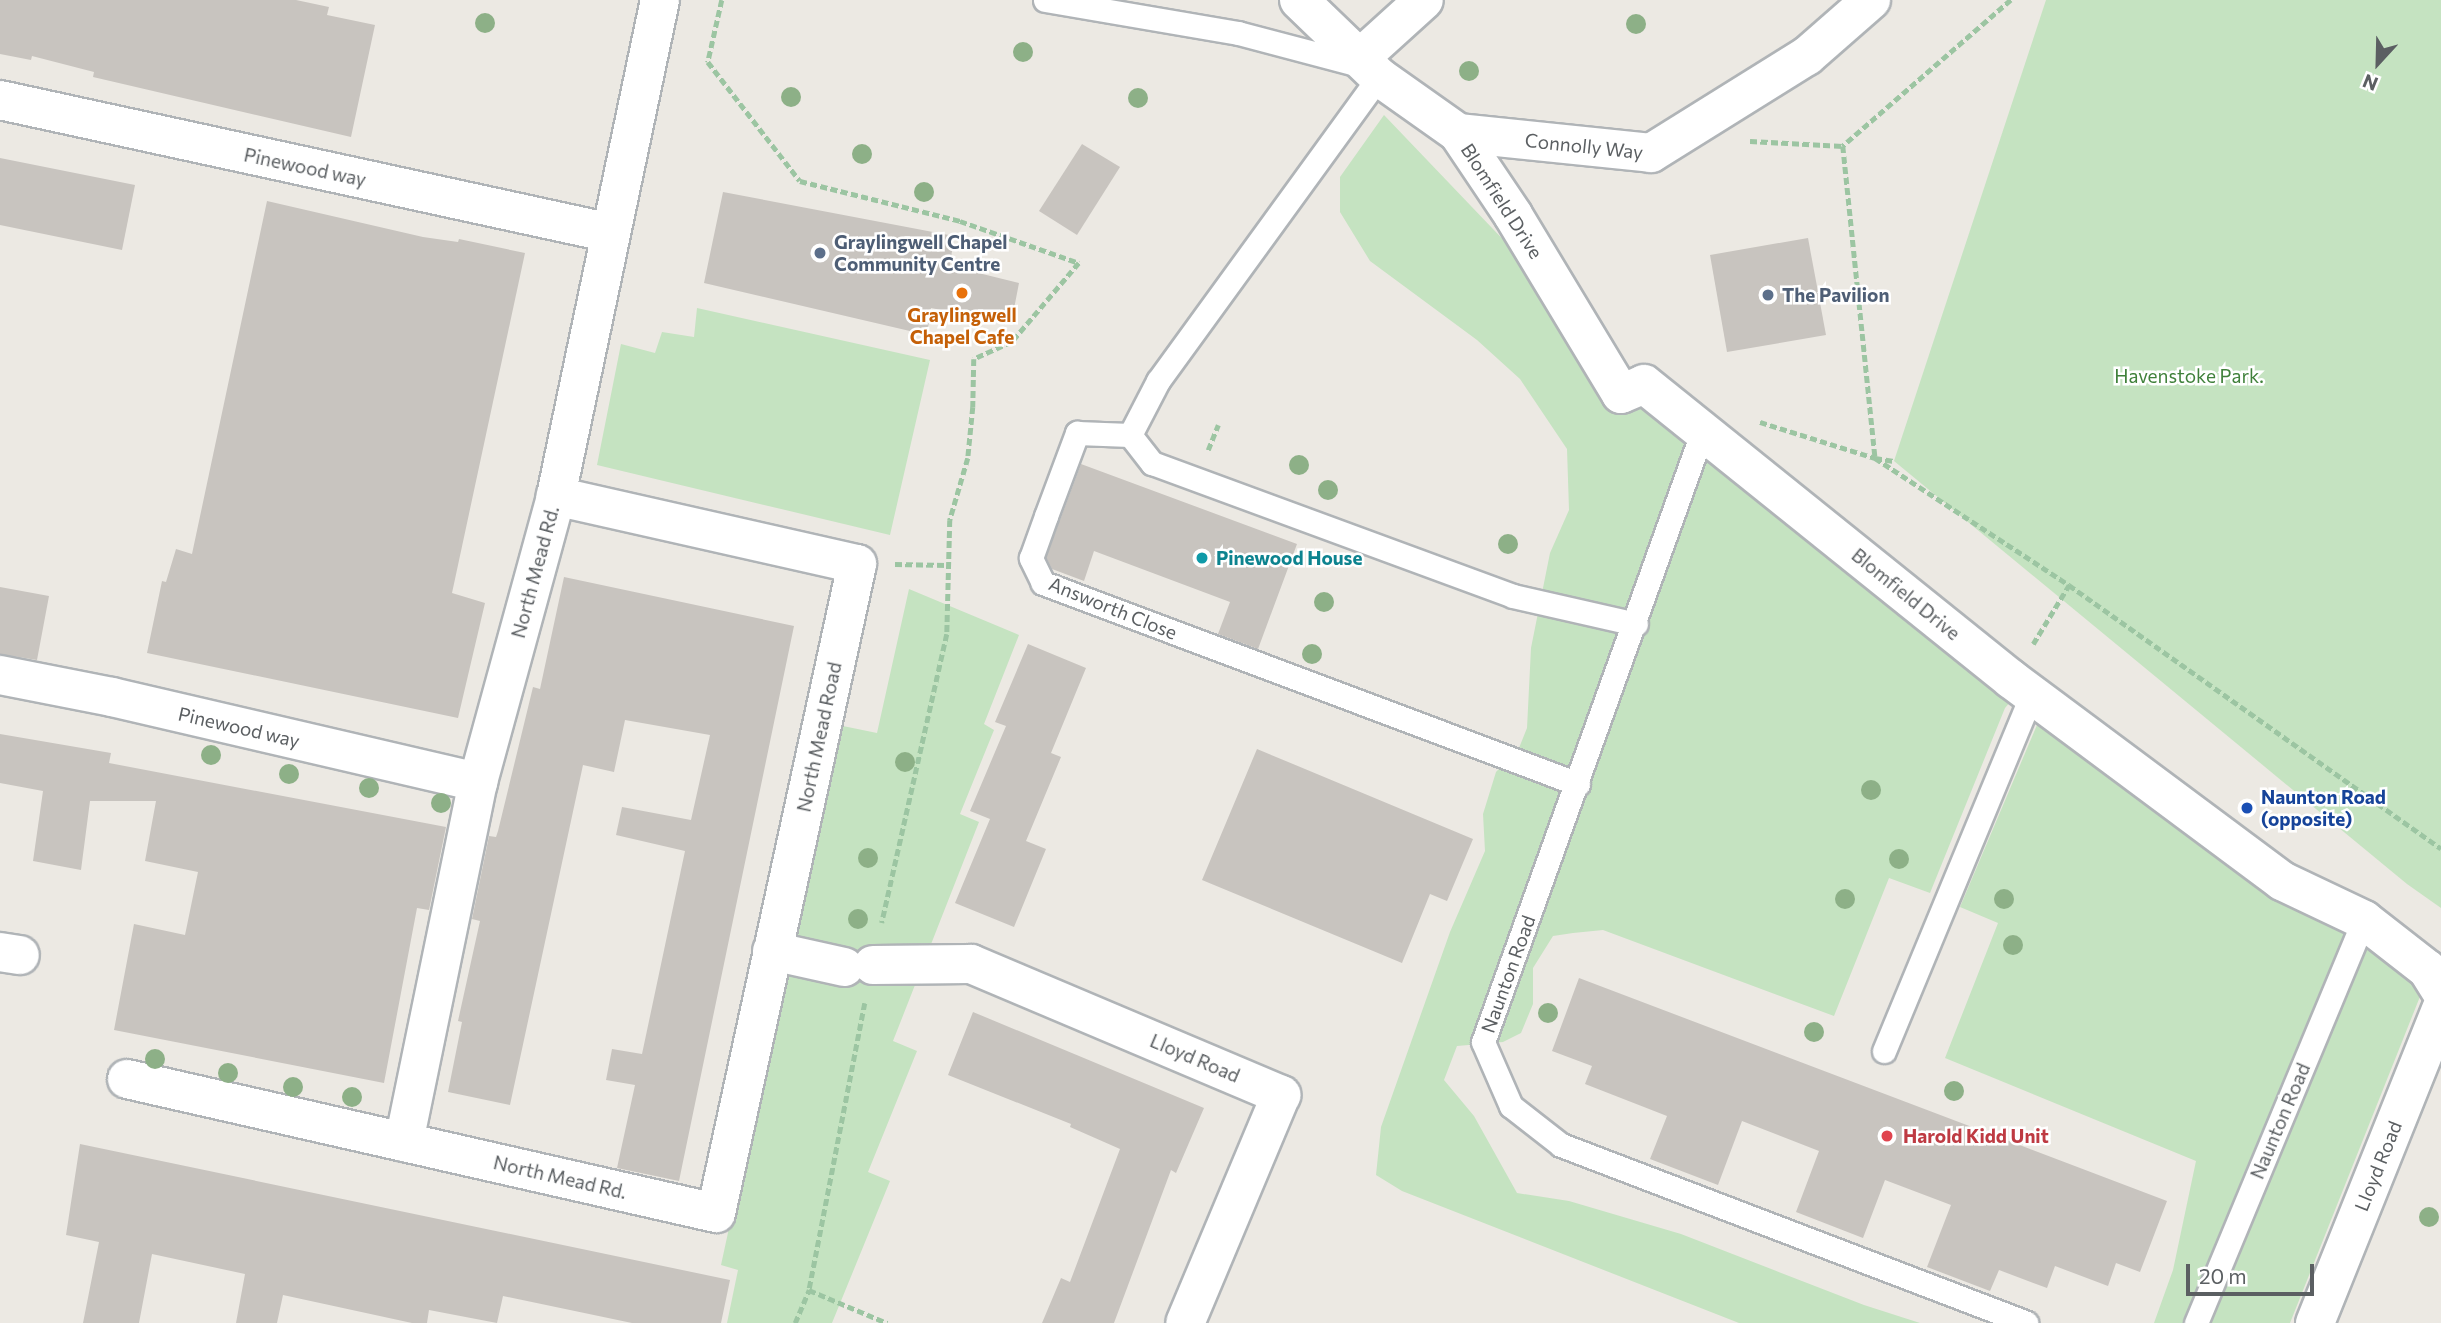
<!DOCTYPE html>
<style>
body{margin:0}
#map{position:relative;width:2441px;height:1323px;overflow:hidden;background:#ece9e3;font-family:Commissioner,sans-serif}
div>[style]{position:absolute}
[style*='--x']{left:calc(var(--x)*1px);top:calc(var(--y)*1px);width:calc(var(--w)*1px);rotate:calc(var(--a)*1deg)}
.green>*{inset:0;background:#c5e3c1}
.building>*{inset:0;background:#c8c4bf}
.path>*{height:4.5px;margin-top:-2.25px;transform-origin:0;background:repeating-linear-gradient(90deg,#9cc5a2 0 7px,transparent 0 10.5px)}
.roads{filter:drop-shadow(2px 0 #b0b4b7) drop-shadow(-2px 0 #b0b4b7) drop-shadow(0 2px #b0b4b7) drop-shadow(0 -2px #b0b4b7)}
.service>*{height:23px;margin:-11.5px;padding:0 11.5px;transform-origin:11.5px;border-radius:11.5px;background:#fff}
.minor>*{height:38px;margin:-19px;padding:0 19px;transform-origin:19px;border-radius:19px;background:#fff}
.trees>*{width:20px;height:20px;margin:-10px;border-radius:50%;background:#8db087}
.dots>*{width:19px;height:19px;translate:-50% -50%;box-sizing:border-box;border:4px solid #fff;border-radius:50%}
span{translate:-50% -50%;white-space:nowrap;text-align:center;line-height:1.15;-webkit-text-stroke:5px #fff;paint-order:stroke}
.street-label{font-size:19px;color:#5b5f62}
.service-label{font-size:19px;color:#4e5e75;font-weight:700}
.left{translate:0 -50%;text-align:left}
.food-label{font-size:19px;color:#c56008;font-weight:700}
.park-label{font-size:19px;color:#40813b}
.culture-label{font-size:19px;color:#0d838f;font-weight:700}
.transit-label{font-size:19px;color:#164399;font-weight:700}
.health-label{font-size:19px;color:#be3a42;font-weight:700}
.north{position:absolute;left:2343px;top:28px;width:70px;height:70px;-webkit-text-stroke:5px #fff;paint-order:stroke;rotate:202deg;font-size:19px;font-weight:700;line-height:28px;text-align:center;color:#5b5f62}
.north::after{content:'';display:block;margin:auto;width:24px;height:32px;background:#5b5f62;clip-path:polygon(50% 0,100% 100%,50% 72%,0 100%)}
.scale{position:absolute;left:2186px;top:1264px;width:128px;height:32px;box-sizing:border-box;border:4px solid #5b5f62;border-top:0;padding-left:9px;font-size:21px;line-height:24px;white-space:nowrap;color:#5b5f62;-webkit-text-stroke:5px #fff;paint-order:stroke}
</style>
<div id="map">
<div class="green">
<i style="clip-path:polygon(2046px 0,2441px 0,2441px 908px,2407px 884px,1894px 461px)"></i>
<i style="clip-path:polygon(1384px 115px,1689px 434px,2035px 673px,2005px 708px,1930px 893px,1889px 878px,1834px 1016px,1603px 930px,1573px 933px,1553px 936px,1533px 968px,1533px 1004px,1521px 1033px,1503px 1042px,1457px 1046px,1444px 1080px,1474px 1116px,1517px 1193px,1569px 1201px,1681px 1234px,1864px 1305px,1920px 1323px,1739px 1323px,1402px 1191px,1376px 1175px,1381px 1127px,1450px 932px,1485px 851px,1483px 814px,1496px 772px,1519px 748px,1527px 728px,1531px 648px,1550px 553px,1569px 510px,1567px 449px,1520px 379px,1477px 340px,1370px 261px,1340px 212px,1340px 177px)"></i>
<i style="clip-path:polygon(697px 308px,930px 360px,890px 535px,597px 465px,621px 344px,655px 353px,662px 332px,694px 337px)"></i>
<i style="clip-path:polygon(909px 589px,1019px 635px,984px 724px,994px 730px,960px 814px,979px 822px,893px 1041px,917px 1051px,868px 1172px,890px 1181px,832px 1323px,727px 1323px,738px 1270px,721px 1265px,838px 725px,877px 733px)"></i>
<i style="clip-path:polygon(2053px 687px,2425px 984px,2290px 1323px,2154px 1323px,2173px 1270px,2196px 1161px,1945px 1058px,1998px 923px,1960px 907px)"></i>
</div>
<div class="building">
<i style="clip-path:polygon(0 0,296px 0,329px 7px,327px 15px,375px 25px,351px 137px,93px 77px,94px 72px,32px 56px,31px 60px,0 54px)"></i>
<i style="clip-path:polygon(1082px 144px,1120px 167px,1077px 235px,1039px 211px)"></i>
<i style="clip-path:polygon(0 158px,135px 185px,122px 250px,0 225px)"></i>
<i style="clip-path:polygon(723px 192px,954px 236px,950px 266px,1019px 283px,1011px 324px,931px 308px,927px 335px,704px 283px)"></i>
<i style="clip-path:polygon(267px 201px,423px 237px,458px 242px,459px 239px,525px 253px,452px 593px,485px 603px,458px 718px,147px 653px,162px 581px,166px 582px,176px 549px,192px 554px)"></i>
<i style="clip-path:polygon(1808px 238px,1826px 335px,1727px 352px,1710px 255px)"></i>
<i style="clip-path:polygon(1081px 464px,1297px 544px,1258px 649px,1218px 634px,1230px 602px,1094px 551px,1084px 581px,1052px 569px,1046px 557px)"></i>
<i style="clip-path:polygon(564px 577px,794px 626px,679px 1181px,617px 1168px,635px 1085px,606px 1080px,612px 1049px,642px 1054px,685px 851px,616px 835px,622px 807px,691px 820px,710px 735px,625px 720px,614px 772px,583px 765px,510px 1105px,448px 1092px,462px 1022px,458px 1021px,480px 921px,472px 919px,489px 836px,496px 837px,498px 831px,533px 687px,540px 689px)"></i>
<i style="clip-path:polygon(0 587px,49px 596px,37px 660px,0 654px)"></i>
<i style="clip-path:polygon(1028px 644px,1086px 668px,1051px 753px,1061px 757px,1026px 841px,1046px 849px,1014px 927px,955px 903px,990px 819px,970px 811px,1006px 726px,995px 722px)"></i>
<i style="clip-path:polygon(0 734px,111px 753px,109px 763px,446px 827px,429px 910px,417px 908px,384px 1083px,114px 1030px,134px 924px,185px 935px,198px 872px,145px 861px,156px 801px,90px 801px,81px 870px,33px 861px,43px 791px,0 783px)"></i>
<i style="clip-path:polygon(1257px 749px,1473px 839px,1447px 901px,1430px 894px,1402px 963px,1202px 880px)"></i>
<i style="clip-path:polygon(1579px 978px,2167px 1201px,2140px 1272px,2116px 1263px,2108px 1286px,2055px 1266px,2047px 1288px,1999px 1270px,1990px 1291px,1927px 1267px,1951px 1205px,1885px 1180px,1863px 1238px,1796px 1212px,1819px 1151px,1742px 1121px,1718px 1185px,1650px 1159px,1667px 1116px,1585px 1084px,1592px 1066px,1552px 1051px)"></i>
<i style="clip-path:polygon(973px 1012px,1204px 1108px,1176px 1173px,1171px 1170px,1114px 1323px,1042px 1323px,1061px 1278px,1070px 1282px,1120px 1149px,1070px 1127px,1071px 1124px,948px 1075px)"></i>
<i style="clip-path:polygon(80px 1144px,730px 1280px,721px 1323px,632px 1323px,503px 1296px,497px 1323px,429px 1310px,427px 1323px,412px 1323px,283px 1295px,277px 1323px,236px 1323px,245px 1274px,152px 1254px,139px 1323px,83px 1323px,99px 1242px,66px 1235px)"></i>
</div>
<div class="path">
<i style="--x:722;--y:0;--w:64;--a:102.7"></i>
<i style="--x:708;--y:62;--w:150;--a:52.3"></i>
<i style="--x:800;--y:181;--w:165;--a:14"></i>
<i style="--x:960;--y:221;--w:126;--a:19.4"></i>
<i style="--x:1079;--y:263;--w:104;--a:130.3"></i>
<i style="--x:1012;--y:342;--w:42;--a:155.9"></i>
<i style="--x:974;--y:359;--w:48;--a:91.2"></i>
<i style="--x:973;--y:407;--w:51;--a:95.6"></i>
<i style="--x:968;--y:458;--w:65;--a:106.2"></i>
<i style="--x:950;--y:520;--w:114;--a:91.5"></i>
<i style="--x:947;--y:634;--w:296;--a:102.7"></i>
<i style="--x:2011;--y:0;--w:223;--a:139"></i>
<i style="--x:1843;--y:146;--w:314;--a:84.1"></i>
<i style="--x:1875;--y:458;--w:232;--a:33.2"></i>
<i style="--x:2069;--y:585;--w:456;--a:35.3"></i>
<i style="--x:1750;--y:141;--w:93;--a:3.1"></i>
<i style="--x:1760;--y:422;--w:121;--a:17.4"></i>
<i style="--x:1875;--y:458;--w:19;--a:9"></i>
<i style="--x:1208;--y:450;--w:27;--a:-68"></i>
<i style="--x:895;--y:564;--w:52;--a:1.1"></i>
<i style="--x:2033;--y:644;--w:69;--a:-58.6"></i>
<i style="--x:865;--y:1003;--w:292;--a:101"></i>
<i style="--x:809;--y:1290;--w:85;--a:22.9"></i>
<i style="--x:795;--y:1323;--w:36;--a:-67"></i>
</div>
<div class="roads">
<div class="service">
<i style="--x:1045;--y:0;--w:196;--a:9.7"></i>
<i style="--x:1238;--y:33;--w:125;--a:14.8"></i>
<i style="--x:1703;--y:430;--w:650;--a:109.77"></i>
<i style="--x:1483;--y:1042;--w:70;--a:66.4"></i>
<i style="--x:1511;--y:1106;--w:63;--a:38"></i>
<i style="--x:1561;--y:1145;--w:498;--a:20.9"></i>
<i style="--x:1130;--y:435;--w:61;--a:-62.6"></i>
<i style="--x:1158;--y:381;--w:376;--a:-54"></i>
<i style="--x:1578;--y:784;--w:572;--a:-159.41"></i>
<i style="--x:1043;--y:583;--w:28;--a:-116"></i>
<i style="--x:1031;--y:558;--w:45;--a:-70.3"></i>
<i style="--x:1046;--y:516;--w:89;--a:-69.5"></i>
<i style="--x:1077;--y:433;--w:53;--a:2.2"></i>
<i style="--x:1130;--y:435;--w:36;--a:52"></i>
<i style="--x:1152;--y:463;--w:385;--a:20.2"></i>
<i style="--x:1513;--y:596;--w:126;--a:12.8"></i>
<i style="--x:1884;--y:1051;--w:387;--a:-67.5"></i>
<i style="--x:2196;--y:1323;--w:437;--a:-67.4"></i>
</div>
<div class="minor">
<i style="--x:1299;--y:0;--w:111;--a:43.9"></i>
<i style="--x:1379;--y:77;--w:97;--a:35.3"></i>
<i style="--x:1458;--y:133;--w:194;--a:5.9"></i>
<i style="--x:1651;--y:153;--w:184;--a:-31.9"></i>
<i style="--x:1807;--y:56;--w:85;--a:-41.2"></i>
<i style="--x:1360;--y:58;--w:86;--a:-42.2"></i>
<i style="--x:0;--y:100;--w:625;--a:12.28"></i>
<i style="--x:1458;--y:133;--w:99;--a:56.1"></i>
<i style="--x:1513;--y:215;--w:209;--a:58.9"></i>
<i style="--x:1621;--y:394;--w:25;--a:-23"></i>
<i style="--x:1644;--y:384;--w:471;--a:38.8"></i>
<i style="--x:2011;--y:679;--w:338;--a:36.7"></i>
<i style="--x:2282;--y:881;--w:91;--a:25.4"></i>
<i style="--x:2364;--y:920;--w:80;--a:37.9"></i>
<i style="--x:2427;--y:969;--w:26;--a:58"></i>
<i style="--x:0;--y:675;--w:114;--a:11.1"></i>
<i style="--x:112;--y:697;--w:376;--a:13.1"></i>
<i style="--x:772;--y:951;--w:74;--a:12.5"></i>
<i style="--x:0;--y:952;--w:20;--a:9"></i>
<i style="--x:873;--y:965;--w:98;--a:-0.6"></i>
<i style="--x:971;--y:964;--w:337;--a:22.9"></i>
<i style="--x:1281;--y:1095;--w:247;--a:112.8"></i>
<i style="--x:127;--y:1079;--w:604;--a:12.82"></i>
<i style="--x:716;--y:1213;--w:664;--a:-77.74"></i>
<i style="--x:857;--y:564;--w:309;--a:-167.3"></i>
<i style="--x:404;--y:1142;--w:368;--a:-78.4"></i>
<i style="--x:478;--y:782;--w:296;--a:-74.7"></i>
<i style="--x:556;--y:496;--w:507;--a:-78.16"></i>
<i style="--x:2315;--y:1323;--w:338;--a:-68.1"></i>
</div>
</div>
<div class="trees">
<i style="left:485px;top:23px"></i>
<i style="left:1636px;top:24px"></i>
<i style="left:1023px;top:52px"></i>
<i style="left:1469px;top:71px"></i>
<i style="left:791px;top:97px"></i>
<i style="left:1138px;top:98px"></i>
<i style="left:862px;top:154px"></i>
<i style="left:924px;top:192px"></i>
<i style="left:1299px;top:465px"></i>
<i style="left:1328px;top:490px"></i>
<i style="left:1508px;top:544px"></i>
<i style="left:1324px;top:602px"></i>
<i style="left:1312px;top:654px"></i>
<i style="left:211px;top:755px"></i>
<i style="left:905px;top:762px"></i>
<i style="left:289px;top:774px"></i>
<i style="left:369px;top:788px"></i>
<i style="left:1871px;top:790px"></i>
<i style="left:441px;top:803px"></i>
<i style="left:868px;top:858px"></i>
<i style="left:1899px;top:859px"></i>
<i style="left:1845px;top:899px"></i>
<i style="left:2004px;top:899px"></i>
<i style="left:858px;top:919px"></i>
<i style="left:2013px;top:945px"></i>
<i style="left:1548px;top:1013px"></i>
<i style="left:1814px;top:1032px"></i>
<i style="left:155px;top:1059px"></i>
<i style="left:228px;top:1073px"></i>
<i style="left:293px;top:1087px"></i>
<i style="left:1954px;top:1091px"></i>
<i style="left:352px;top:1097px"></i>
<i style="left:2429px;top:1217px"></i>
</div>
<div class="dots">
<i style="left:820px;top:253px;background:#5c6f8a"></i>
<i style="left:962px;top:293px;background:#e8710a"></i>
<i style="left:1768px;top:295px;background:#5c6f8a"></i>
<i style="left:1202px;top:558px;background:#0f9aa8"></i>
<i style="left:2247px;top:808px;background:#1a4fb4"></i>
<i style="left:1887px;top:1136px;background:#e0444e"></i>
</div>
<div class="street-label">
<span style="left:1584px;top:146px;rotate:6deg">Connolly Way</span>
<span style="left:305px;top:167px;rotate:12deg">Pinewood way</span>
<span style="left:1502px;top:201px;rotate:57deg">Blomfield Drive</span>
<span style="left:535px;top:572px;rotate:-75deg">North Mead Rd.</span>
<span style="left:1906px;top:594px;rotate:39deg">Blomfield Drive</span>
<span style="left:1113px;top:608px;rotate:22deg">Answorth Close</span>
<span style="left:239px;top:727px;rotate:13deg">Pinewood way</span>
<span style="left:819px;top:737px;rotate:-78deg">North Mead Road</span>
<span style="left:1508px;top:974px;rotate:-70deg">Naunton Road</span>
<span style="left:1195px;top:1058px;rotate:23deg">Lloyd Road</span>
<span style="left:2280px;top:1121px;rotate:-67deg">Naunton Road</span>
<span style="left:2378px;top:1166px;rotate:-68deg">Lloyd Road</span>
<span style="left:560px;top:1177px;rotate:13deg">North Mead Rd.</span>
</div>
<div class="service-label">
<span class="left" style="left:834px;top:253px">Graylingwell Chapel<br>Community Centre</span>
<span class="left" style="left:1782px;top:295px">The Pavilion</span>
</div>
<div class="food-label">
<span style="left:962px;top:326px">Graylingwell<br>Chapel Cafe</span>
</div>
<div class="park-label">
<span style="left:2189px;top:376px">Havenstoke Park.</span>
</div>
<div class="culture-label">
<span class="left" style="left:1216px;top:558px">Pinewood House</span>
</div>
<div class="transit-label">
<span class="left" style="left:2261px;top:808px">Naunton Road<br>(opposite)</span>
</div>
<div class="health-label">
<span class="left" style="left:1903px;top:1136px">Harold Kidd Unit</span>
</div>
<div class="north">N</div>
<div class="scale">20 m</div>
</div>
